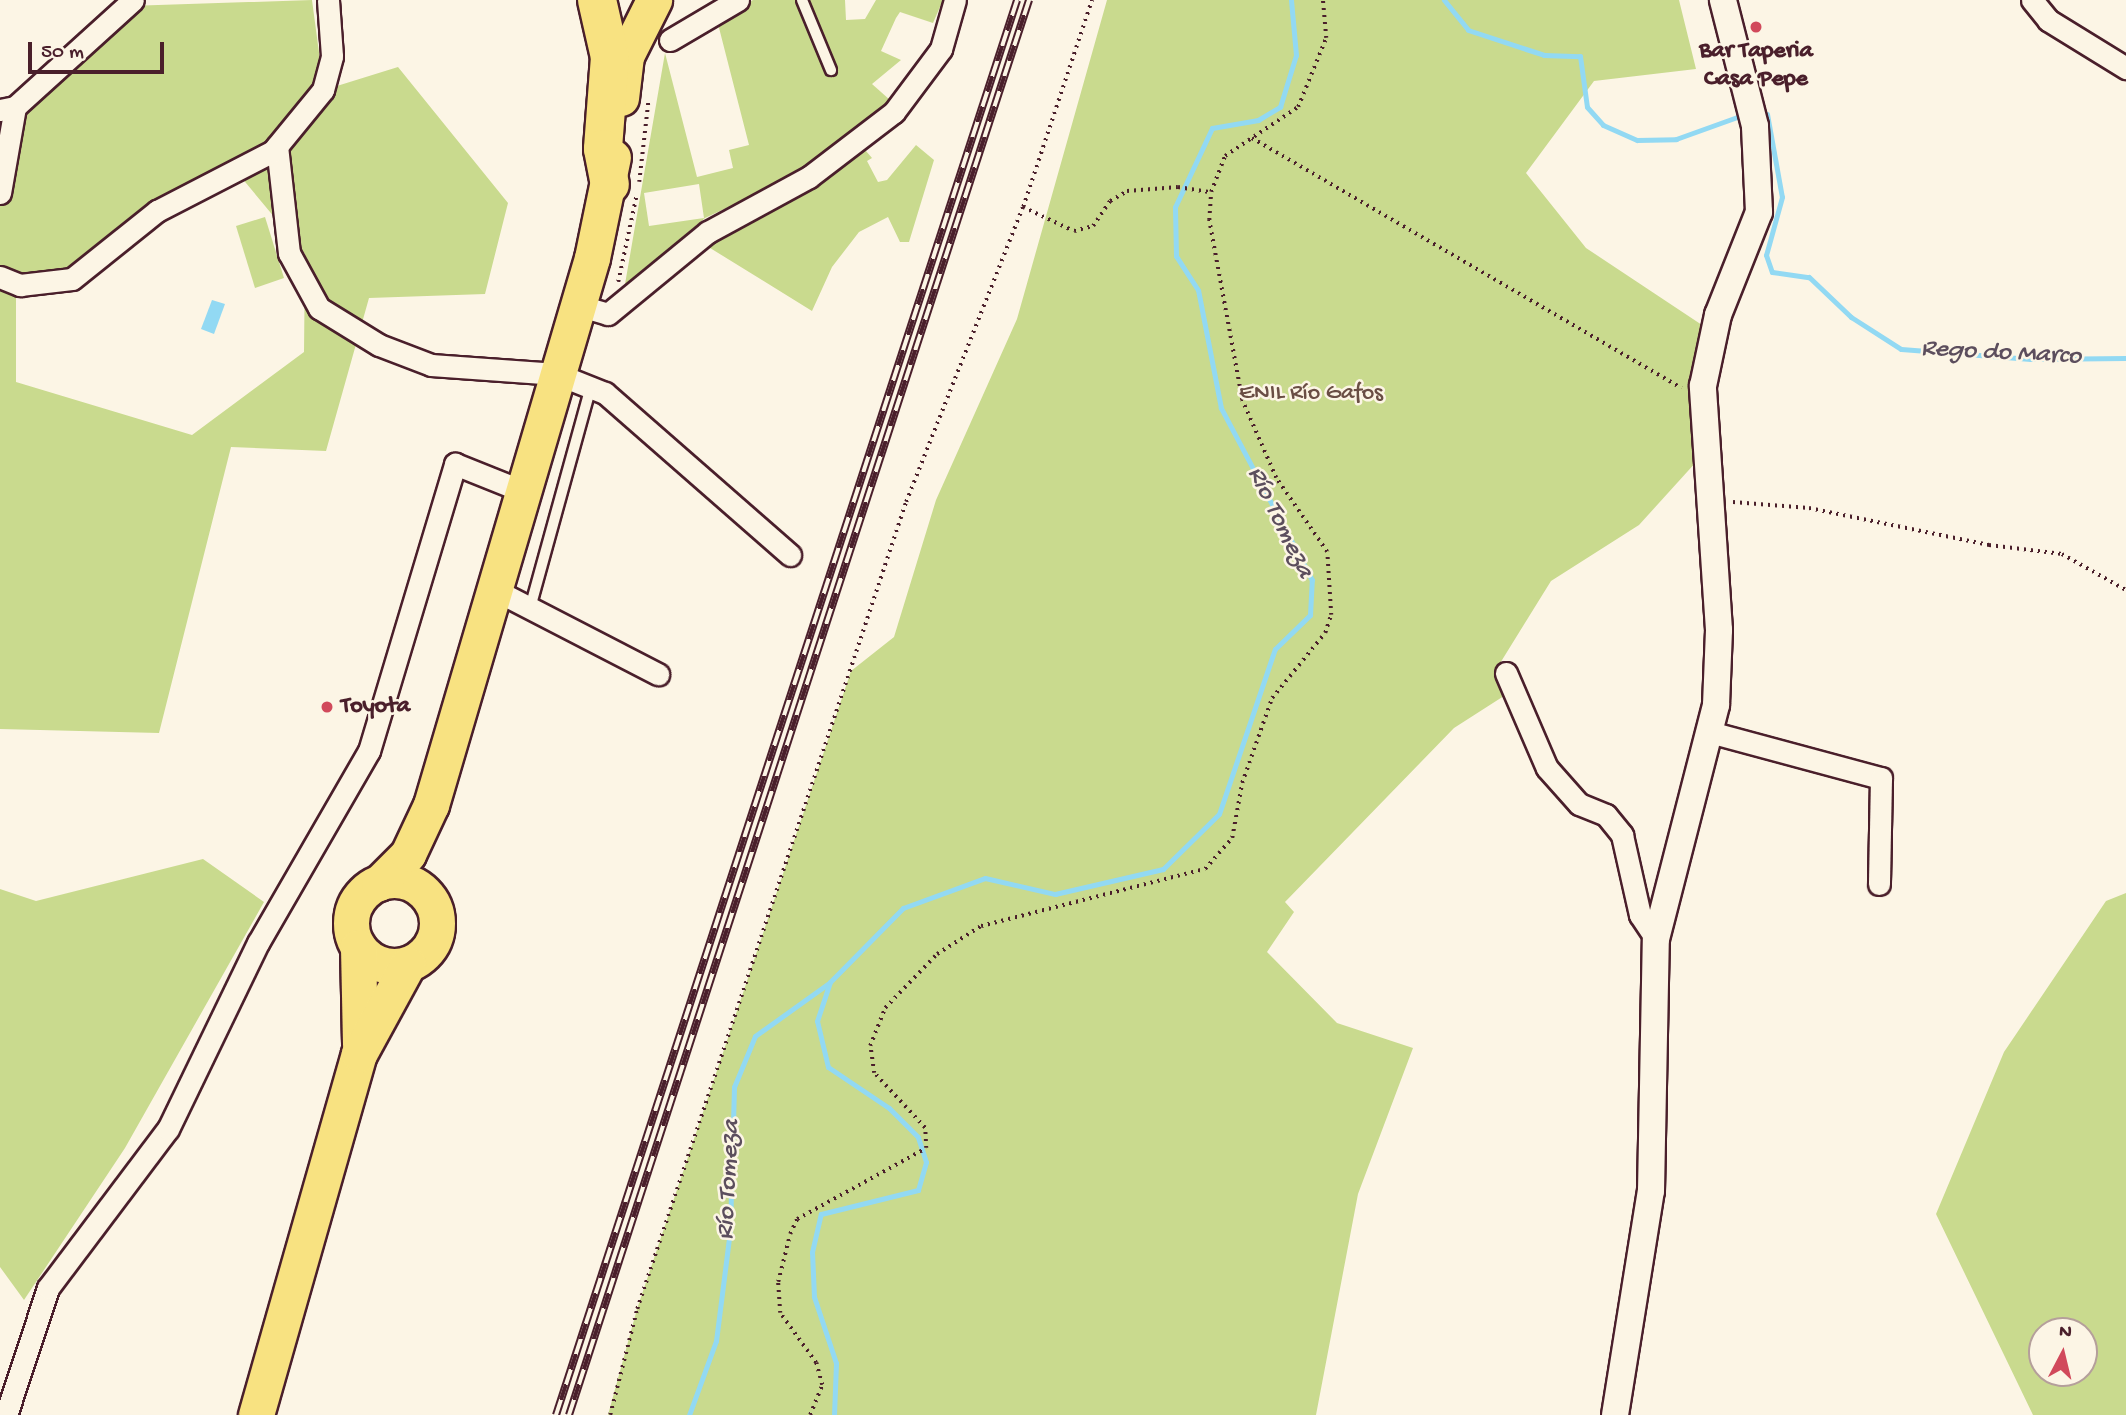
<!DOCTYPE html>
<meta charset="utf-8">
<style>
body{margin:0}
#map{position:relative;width:2126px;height:1415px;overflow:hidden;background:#fcf5e5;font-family:"Gochi Hand",sans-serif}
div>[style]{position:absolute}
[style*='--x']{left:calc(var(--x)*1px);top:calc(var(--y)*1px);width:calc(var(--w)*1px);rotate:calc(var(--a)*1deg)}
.green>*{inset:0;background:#c9da8e}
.water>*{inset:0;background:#92d9f3}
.stream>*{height:5px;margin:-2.5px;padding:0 2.5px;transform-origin:2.5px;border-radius:2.5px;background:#92d9f3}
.path>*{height:3.5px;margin-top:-1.75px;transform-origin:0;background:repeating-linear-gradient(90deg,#4a1f2b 0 2px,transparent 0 7px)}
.roads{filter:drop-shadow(2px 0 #4a1f2b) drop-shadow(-2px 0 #4a1f2b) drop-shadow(0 2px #4a1f2b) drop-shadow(0 -2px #4a1f2b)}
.service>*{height:10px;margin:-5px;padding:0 5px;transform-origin:5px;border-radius:5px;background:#fcf5e5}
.minor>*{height:21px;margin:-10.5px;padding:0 10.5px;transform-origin:10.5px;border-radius:10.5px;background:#fcf5e5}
.tertiary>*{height:26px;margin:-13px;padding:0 13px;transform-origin:13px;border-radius:13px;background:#fcf5e5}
.trunk>*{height:35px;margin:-17.5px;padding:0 17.5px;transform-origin:17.5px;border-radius:17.5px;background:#f8e281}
.trunk>.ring{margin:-17.5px;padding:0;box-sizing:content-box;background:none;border:35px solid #f8e281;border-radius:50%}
.motorway>*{height:38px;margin:-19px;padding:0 19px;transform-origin:19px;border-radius:19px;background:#f8e281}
.rail>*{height:8px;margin-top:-4px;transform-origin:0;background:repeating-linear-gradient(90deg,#fcf5e5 0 16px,#4a1f2b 0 32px);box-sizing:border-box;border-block:2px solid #4a1f2b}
.dots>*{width:19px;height:19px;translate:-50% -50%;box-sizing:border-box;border:4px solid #fcf5e5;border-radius:50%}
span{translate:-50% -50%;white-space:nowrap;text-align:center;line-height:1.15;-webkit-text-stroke:5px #fcf5e5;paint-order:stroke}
.poi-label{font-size:24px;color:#4a1f2b;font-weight:700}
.left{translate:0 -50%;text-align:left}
.park-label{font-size:24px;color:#6a4e44}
.water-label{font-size:26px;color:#5c4e5d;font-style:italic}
.north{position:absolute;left:2028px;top:1317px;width:70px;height:70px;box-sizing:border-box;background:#fcf5e5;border:2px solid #b59f9b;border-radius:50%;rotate:7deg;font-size:19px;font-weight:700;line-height:28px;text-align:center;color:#4a1f2b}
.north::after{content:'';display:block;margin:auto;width:24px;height:32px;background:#d1495b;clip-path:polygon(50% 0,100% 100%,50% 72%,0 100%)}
.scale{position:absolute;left:28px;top:42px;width:136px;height:32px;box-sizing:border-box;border:4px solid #4a1f2b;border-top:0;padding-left:9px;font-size:21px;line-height:24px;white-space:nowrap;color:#4a1f2b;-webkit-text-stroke:5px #fcf5e5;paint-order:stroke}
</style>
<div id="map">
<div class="green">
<i style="clip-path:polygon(evenodd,312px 0,324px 90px,398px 67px,508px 203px,485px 294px,369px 298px,326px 451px,231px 447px,159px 733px,0 729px,0 108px,128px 6px,312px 0,236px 171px,305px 254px,304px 352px,192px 435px,16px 382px,16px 276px,72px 279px,236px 171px)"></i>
<i style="clip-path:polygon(evenodd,753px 0,845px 0,846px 20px,865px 19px,876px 0,943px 0,933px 23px,900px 12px,896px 18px,881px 51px,901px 60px,872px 84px,890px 100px,881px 110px,801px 173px,705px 218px,624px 290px,665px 53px,697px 177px,733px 168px,729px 150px,749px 145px,717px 20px,753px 0,699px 184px,704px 218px,649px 226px,644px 193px,699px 184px)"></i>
<i style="clip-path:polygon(1107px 0,1679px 0,1696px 69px,1594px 81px,1526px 173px,1586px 248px,1702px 325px,1693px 369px,1697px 461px,1639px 525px,1551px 581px,1494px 673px,1506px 673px,1497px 683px,1507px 694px,1454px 728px,1285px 902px,1294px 912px,1267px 952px,1337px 1023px,1413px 1048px,1358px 1194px,1316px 1415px,608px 1415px,637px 1309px,851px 671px,894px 637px,936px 500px,1017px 319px)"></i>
<i style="clip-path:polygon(860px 144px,872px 158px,867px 161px,878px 182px,887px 180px,916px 145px,934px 160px,909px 242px,900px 242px,888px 217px,859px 232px,832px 267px,812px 311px,702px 243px)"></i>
<i style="clip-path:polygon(265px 217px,284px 278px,255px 288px,236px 226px)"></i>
<i style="clip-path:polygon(203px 859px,264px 902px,125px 1148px,24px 1300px,0 1267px,0 889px,36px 901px)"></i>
<i style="clip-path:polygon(evenodd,2126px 893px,2126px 1415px,2033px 1415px,1936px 1214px,2004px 1052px,2106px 901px,2126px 893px,2042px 1331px,2084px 1331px,2084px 1373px,2042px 1373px,2042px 1331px)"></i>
</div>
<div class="water">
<i style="clip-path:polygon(212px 300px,225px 304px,214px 334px,201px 329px)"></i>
</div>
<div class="stream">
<i style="--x:1444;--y:0;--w:38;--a:51"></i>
<i style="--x:1468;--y:30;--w:80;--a:18.2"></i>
<i style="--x:1544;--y:55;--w:36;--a:2"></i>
<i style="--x:1580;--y:56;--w:51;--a:82.2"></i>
<i style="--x:1587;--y:107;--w:24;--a:48"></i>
<i style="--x:1603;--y:125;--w:37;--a:24"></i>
<i style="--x:1637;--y:140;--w:39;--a:-1"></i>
<i style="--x:1676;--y:139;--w:65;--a:-19.8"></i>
<i style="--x:1767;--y:114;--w:84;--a:79.8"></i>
<i style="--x:1782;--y:197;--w:60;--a:105.4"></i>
<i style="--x:1766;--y:255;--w:18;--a:71"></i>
<i style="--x:1772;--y:272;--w:37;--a:8"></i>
<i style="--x:1809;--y:277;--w:58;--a:43.6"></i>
<i style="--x:1851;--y:317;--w:59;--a:32.6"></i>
<i style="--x:1901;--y:349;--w:130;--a:4.4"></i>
<i style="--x:2031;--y:359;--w:95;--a:-0.6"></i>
<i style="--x:689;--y:1415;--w:79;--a:-70"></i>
<i style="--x:716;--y:1341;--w:112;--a:-82.8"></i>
<i style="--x:730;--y:1230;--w:143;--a:-88.4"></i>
<i style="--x:734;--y:1087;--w:55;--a:-67.6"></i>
<i style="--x:755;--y:1036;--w:91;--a:-35.6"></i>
<i style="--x:834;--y:1415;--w:52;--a:-87.8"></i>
<i style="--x:836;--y:1363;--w:70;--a:-108.4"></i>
<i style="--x:814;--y:1297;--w:45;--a:-92.5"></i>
<i style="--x:812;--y:1252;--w:39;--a:-77"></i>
<i style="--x:821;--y:1214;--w:100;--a:-13.9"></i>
<i style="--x:918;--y:1190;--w:29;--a:-74"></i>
<i style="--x:926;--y:1162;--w:26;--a:-108"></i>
<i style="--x:918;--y:1137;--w:41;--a:-135"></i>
<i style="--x:889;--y:1108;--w:73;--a:-146.1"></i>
<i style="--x:828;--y:1067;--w:47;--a:-103.4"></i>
<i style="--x:817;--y:1021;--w:41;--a:-71.6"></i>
<i style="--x:830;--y:982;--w:104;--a:-45.4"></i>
<i style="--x:903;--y:908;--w:87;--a:-20.1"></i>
<i style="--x:985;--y:878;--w:72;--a:12.9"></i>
<i style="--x:1055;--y:894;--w:111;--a:-13"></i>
<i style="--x:1163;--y:869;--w:78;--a:-44.5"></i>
<i style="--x:1219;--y:814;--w:174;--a:-71.3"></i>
<i style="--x:1275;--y:649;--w:49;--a:-44.2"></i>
<i style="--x:1310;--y:615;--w:35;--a:-87"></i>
<i style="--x:1312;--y:580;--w:195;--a:-117.9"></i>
<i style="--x:1221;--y:408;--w:120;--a:-101"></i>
<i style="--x:1198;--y:290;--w:40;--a:-122.9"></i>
<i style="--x:1176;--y:256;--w:49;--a:-91.2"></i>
<i style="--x:1175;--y:207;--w:87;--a:-64.9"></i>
<i style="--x:1212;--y:128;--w:47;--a:-9.9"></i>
<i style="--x:1258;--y:120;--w:26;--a:-31"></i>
<i style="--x:1280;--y:107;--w:54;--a:-72.9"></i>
<i style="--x:1296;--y:55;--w:55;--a:-95.2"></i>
</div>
<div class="path">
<i style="--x:1252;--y:138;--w:497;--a:30.2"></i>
<i style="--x:639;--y:182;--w:80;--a:-83.5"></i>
<i style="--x:1023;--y:207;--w:56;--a:25.2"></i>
<i style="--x:1074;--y:231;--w:20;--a:-15"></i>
<i style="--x:1093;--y:226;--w:30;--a:-56"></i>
<i style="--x:1110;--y:201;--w:20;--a:-30"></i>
<i style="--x:1127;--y:191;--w:51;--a:-4.5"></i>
<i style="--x:1178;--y:187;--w:33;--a:9"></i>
<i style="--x:618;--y:282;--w:87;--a:-78"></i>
<i style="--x:1733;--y:502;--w:76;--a:4.5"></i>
<i style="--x:1809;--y:508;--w:184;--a:11.6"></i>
<i style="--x:1989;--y:545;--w:74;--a:7"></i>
<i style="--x:2062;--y:554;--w:73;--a:29.4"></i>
<i style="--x:610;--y:1415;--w:109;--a:-75.7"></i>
<i style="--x:637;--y:1309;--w:851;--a:-71.57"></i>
<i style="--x:906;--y:502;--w:317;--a:-68.4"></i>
<i style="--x:1023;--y:207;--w:218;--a:-71.6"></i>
<i style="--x:810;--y:1415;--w:32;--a:-68"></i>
<i style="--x:822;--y:1385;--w:23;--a:-105"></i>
<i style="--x:816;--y:1363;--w:62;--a:-125.8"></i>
<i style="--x:780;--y:1313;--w:31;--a:-94"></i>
<i style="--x:778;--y:1282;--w:49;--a:-76"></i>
<i style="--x:790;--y:1234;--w:17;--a:-65"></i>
<i style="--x:797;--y:1219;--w:147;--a:-28.8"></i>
<i style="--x:926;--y:1148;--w:20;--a:-93"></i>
<i style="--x:925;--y:1128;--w:75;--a:-132.8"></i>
<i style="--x:874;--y:1073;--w:27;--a:-98"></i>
<i style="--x:870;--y:1046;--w:41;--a:-68.5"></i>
<i style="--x:885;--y:1008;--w:75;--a:-46.1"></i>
<i style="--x:937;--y:954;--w:52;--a:-32.5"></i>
<i style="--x:981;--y:926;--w:231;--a:-14.3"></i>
<i style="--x:1205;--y:869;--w:41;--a:-48.9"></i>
<i style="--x:1232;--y:838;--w:56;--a:-79.7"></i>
<i style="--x:1242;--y:783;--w:90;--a:-70.6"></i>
<i style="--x:1272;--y:698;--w:84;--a:-50.8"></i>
<i style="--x:1325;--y:633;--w:19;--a:-72"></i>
<i style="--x:1331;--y:615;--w:63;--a:-93.6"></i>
<i style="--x:1327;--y:552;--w:90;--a:-124.6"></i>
<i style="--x:1276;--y:478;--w:85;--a:-113.6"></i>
<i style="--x:1242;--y:400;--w:183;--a:-100.4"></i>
<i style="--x:1209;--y:220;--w:28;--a:-86"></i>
<i style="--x:1211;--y:192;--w:39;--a:-69"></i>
<i style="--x:1225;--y:156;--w:88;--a:-33.9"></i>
<i style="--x:1298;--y:107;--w:74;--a:-67.9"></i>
<i style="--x:1326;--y:38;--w:38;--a:-95"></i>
</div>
<div class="roads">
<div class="service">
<i style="--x:802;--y:0;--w:76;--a:67.5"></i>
<i style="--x:530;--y:608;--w:230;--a:-74.6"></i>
</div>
<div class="minor">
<i style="--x:2032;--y:0;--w:26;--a:51"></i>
<i style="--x:2048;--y:20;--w:92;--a:31.6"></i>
<i style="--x:670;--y:40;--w:79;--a:-30.5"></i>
<i style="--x:0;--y:110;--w:15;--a:-11"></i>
<i style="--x:15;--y:107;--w:159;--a:-42.2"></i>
<i style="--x:277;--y:146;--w:108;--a:83.6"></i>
<i style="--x:289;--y:253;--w:63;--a:61.4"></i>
<i style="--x:319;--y:308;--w:70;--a:31.7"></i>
<i style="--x:379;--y:345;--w:56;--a:21"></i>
<i style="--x:431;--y:365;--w:126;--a:4.1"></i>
<i style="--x:557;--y:374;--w:52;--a:21.6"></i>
<i style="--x:605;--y:393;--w:246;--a:41.2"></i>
<i style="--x:0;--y:193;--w:87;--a:-80.1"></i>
<i style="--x:0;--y:277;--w:22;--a:22"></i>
<i style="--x:20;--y:285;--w:52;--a:-6.6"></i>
<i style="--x:72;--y:279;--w:109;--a:-38.7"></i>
<i style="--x:157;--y:211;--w:131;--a:-27.3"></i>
<i style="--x:273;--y:151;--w:79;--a:-50.7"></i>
<i style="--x:323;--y:90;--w:35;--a:-75"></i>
<i style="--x:332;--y:56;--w:56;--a:-94.1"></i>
<i style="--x:577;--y:305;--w:32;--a:16"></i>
<i style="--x:608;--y:314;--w:129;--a:-39.4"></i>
<i style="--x:708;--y:232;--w:115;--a:-28.6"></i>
<i style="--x:809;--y:177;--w:107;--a:-37.4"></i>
<i style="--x:894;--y:112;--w:79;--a:-53.3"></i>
<i style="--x:941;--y:49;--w:51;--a:-74.1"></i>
<i style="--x:493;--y:589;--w:186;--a:27.3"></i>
<i style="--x:1506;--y:673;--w:103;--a:66.7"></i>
<i style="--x:1547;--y:768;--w:48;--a:48.4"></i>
<i style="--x:1579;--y:804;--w:29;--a:22"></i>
<i style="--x:1606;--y:815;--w:26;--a:51"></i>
<i style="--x:1622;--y:835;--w:82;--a:77.3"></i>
<i style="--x:1640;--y:915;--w:29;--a:56"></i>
<i style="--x:1710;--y:732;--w:177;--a:15.1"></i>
<i style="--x:1881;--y:778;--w:106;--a:91.1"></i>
<i style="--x:6;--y:1415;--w:134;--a:-71.7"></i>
<i style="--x:48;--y:1288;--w:199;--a:-53"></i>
<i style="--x:168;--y:1129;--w:207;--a:-64.2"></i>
<i style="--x:258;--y:943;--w:222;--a:-60"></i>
<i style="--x:369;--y:751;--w:300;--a:-73.3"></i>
<i style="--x:455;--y:464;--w:72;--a:21.9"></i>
</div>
<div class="tertiary">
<i style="--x:1615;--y:1415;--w:227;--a:-80.9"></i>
<i style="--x:1651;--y:1191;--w:252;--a:-88.9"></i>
<i style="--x:1656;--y:939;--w:242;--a:-75.6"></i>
<i style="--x:1716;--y:705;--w:75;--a:-87.7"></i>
<i style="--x:1719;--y:630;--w:245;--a:-93.8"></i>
<i style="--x:1703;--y:386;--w:73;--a:-78.1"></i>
<i style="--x:1718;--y:315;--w:111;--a:-68.3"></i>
<i style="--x:1759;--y:212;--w:86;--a:-92.7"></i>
<i style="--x:1755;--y:126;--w:130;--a:-104.3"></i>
</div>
<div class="trunk">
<i style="--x:621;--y:98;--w:42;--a:-83.2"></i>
<i style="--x:626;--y:56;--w:63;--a:-63.4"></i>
<i class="ring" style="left:351px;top:880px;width:51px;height:51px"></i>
<i style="--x:379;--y:883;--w:41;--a:-45"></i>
<i style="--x:408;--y:854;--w:54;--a:-64.9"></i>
<i style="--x:431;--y:805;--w:570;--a:-73.6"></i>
<i style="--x:592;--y:258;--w:103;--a:-78.3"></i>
<i style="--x:358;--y:947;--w:97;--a:88.8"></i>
<i style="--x:256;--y:1415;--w:375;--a:-74.1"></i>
<i style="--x:359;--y:1054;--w:102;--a:-61.4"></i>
</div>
<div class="motorway">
<i style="--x:597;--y:0;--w:58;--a:77.2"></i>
<i style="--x:610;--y:57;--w:92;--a:94.4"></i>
<i style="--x:603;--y:149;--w:36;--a:79"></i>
</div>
</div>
<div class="rail">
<i style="--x:556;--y:1415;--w:1488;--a:-71.95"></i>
<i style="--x:569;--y:1415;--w:1488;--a:-71.99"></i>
</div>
<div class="dots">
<i style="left:1756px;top:27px;background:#d1495b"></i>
<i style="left:327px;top:707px;background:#d1495b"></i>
</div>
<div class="poi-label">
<span style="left:1756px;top:66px">Bar Taperia<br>Casa Pepe</span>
<span class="left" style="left:341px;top:707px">Toyota</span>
</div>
<div class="park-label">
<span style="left:1311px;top:394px">ENIL Río Gafos</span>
</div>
<div class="water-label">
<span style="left:2001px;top:354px;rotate:3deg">Rego do Marco</span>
<span style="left:1279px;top:523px;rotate:64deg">Río Tomeza</span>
<span style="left:730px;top:1180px;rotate:-87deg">Río Tomeza</span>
</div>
<div class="north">N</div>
<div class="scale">50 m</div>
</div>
